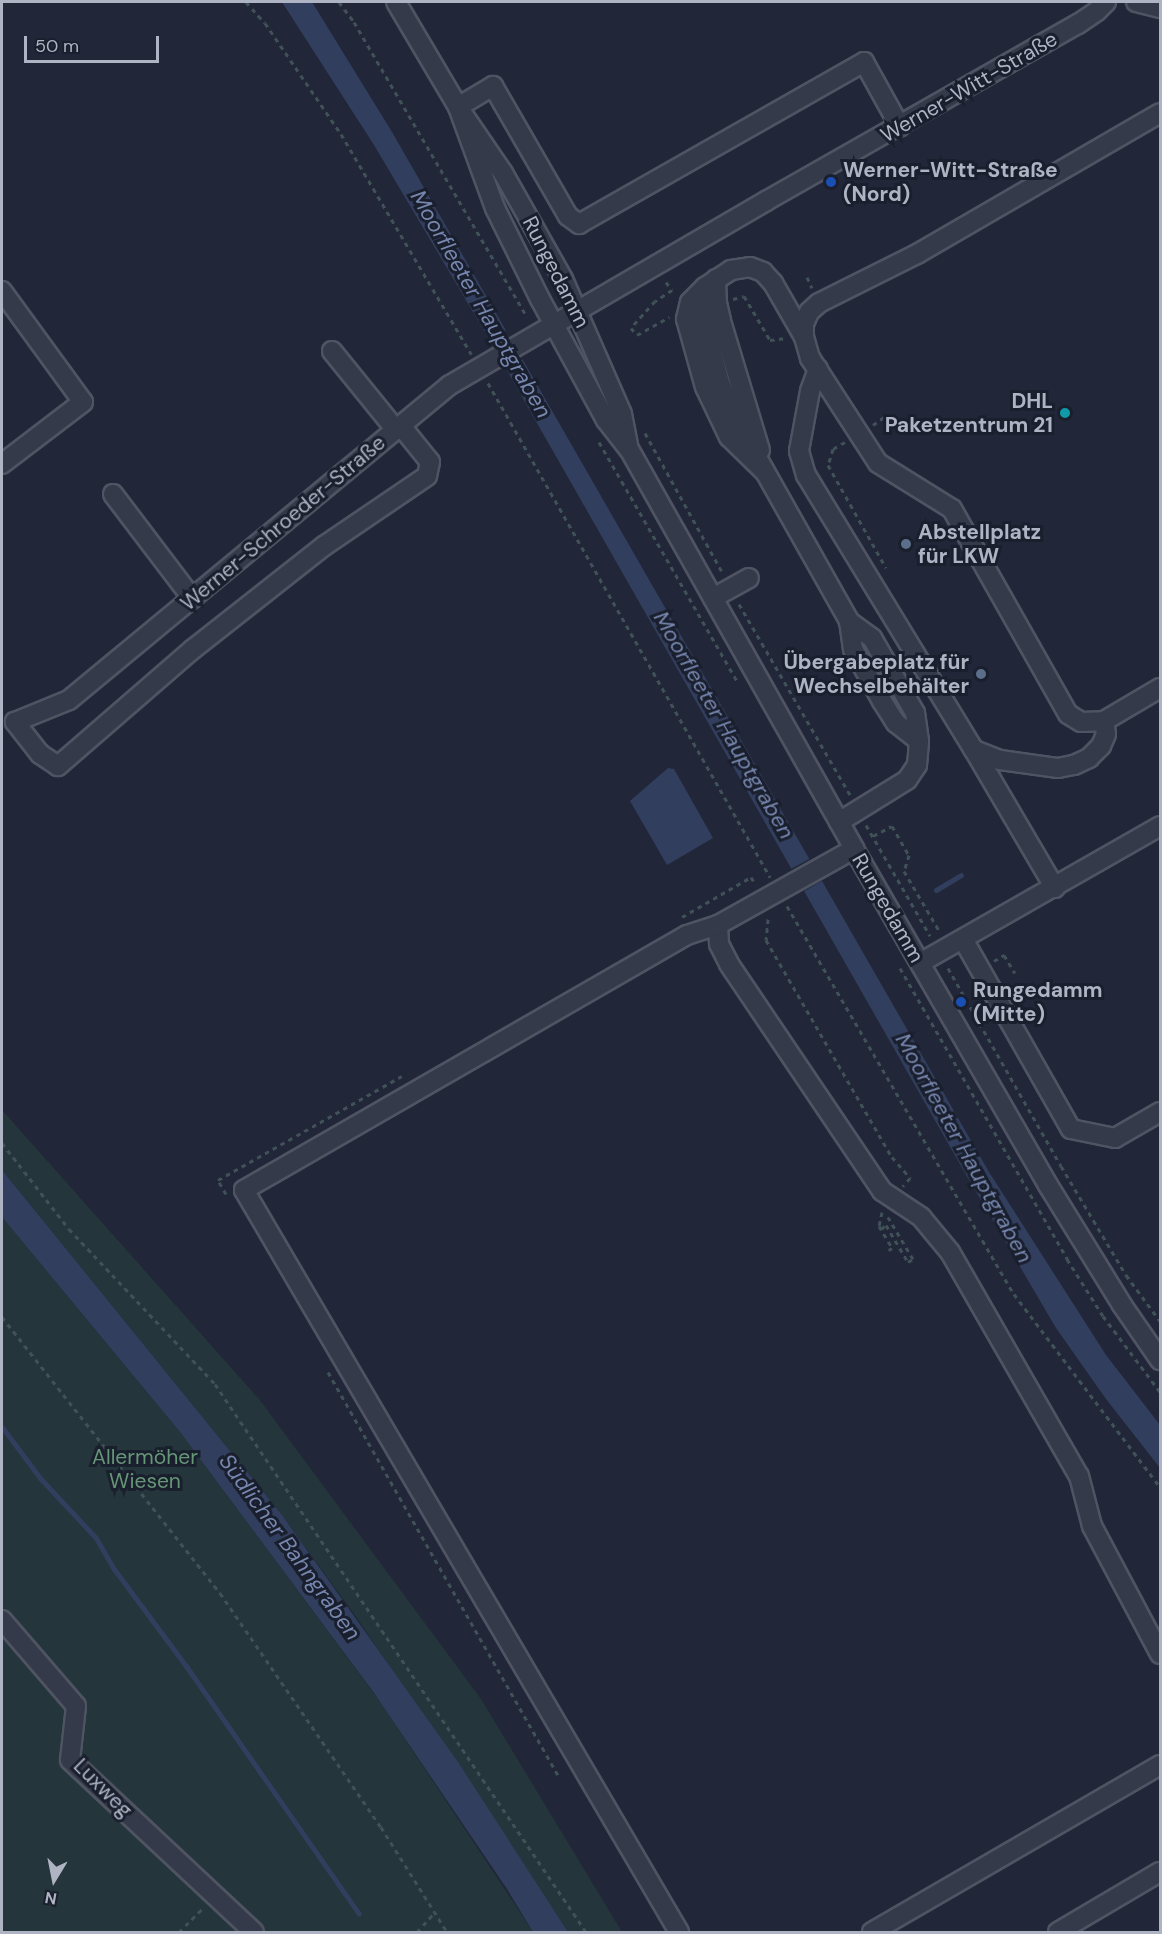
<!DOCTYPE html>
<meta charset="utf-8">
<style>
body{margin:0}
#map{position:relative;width:1162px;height:1934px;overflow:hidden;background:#212738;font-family:"DM Sans",sans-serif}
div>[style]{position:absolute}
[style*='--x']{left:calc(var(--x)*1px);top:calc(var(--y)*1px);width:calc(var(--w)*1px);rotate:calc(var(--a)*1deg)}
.green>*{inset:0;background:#24353b}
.water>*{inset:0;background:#323e5e}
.pier>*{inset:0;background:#212738}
.stream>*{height:5px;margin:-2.5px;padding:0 2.5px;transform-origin:2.5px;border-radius:2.5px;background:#323e5e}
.path>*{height:3px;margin-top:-1.5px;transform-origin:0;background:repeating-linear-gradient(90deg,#405157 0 4.5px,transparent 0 9px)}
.roads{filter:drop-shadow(2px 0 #4f5463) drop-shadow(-2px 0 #4f5463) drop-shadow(0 2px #4f5463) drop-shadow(0 -2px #4f5463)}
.minor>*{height:18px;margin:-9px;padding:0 9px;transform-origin:9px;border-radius:9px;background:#343a49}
.dots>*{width:16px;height:16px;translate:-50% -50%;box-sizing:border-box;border:3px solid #1a1f2d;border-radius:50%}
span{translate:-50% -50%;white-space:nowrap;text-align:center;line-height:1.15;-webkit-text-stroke:6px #1a1f2d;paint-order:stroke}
.street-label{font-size:21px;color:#afb4c5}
.poi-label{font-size:21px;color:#afb4c5;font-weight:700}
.left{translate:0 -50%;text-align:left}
.right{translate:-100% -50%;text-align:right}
.park-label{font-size:21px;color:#669678}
.water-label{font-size:22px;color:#7686ae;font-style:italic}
.frame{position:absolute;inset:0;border:3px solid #afb4c5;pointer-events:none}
.north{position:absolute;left:24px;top:1850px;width:60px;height:60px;-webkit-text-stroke:4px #1a1f2d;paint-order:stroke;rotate:190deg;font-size:16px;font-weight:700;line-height:24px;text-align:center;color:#afb4c5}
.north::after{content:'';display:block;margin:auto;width:21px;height:27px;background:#afb4c5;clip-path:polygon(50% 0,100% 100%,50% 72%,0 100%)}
.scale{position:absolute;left:24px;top:36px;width:135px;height:27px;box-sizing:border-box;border:3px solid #afb4c5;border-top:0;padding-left:8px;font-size:18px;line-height:21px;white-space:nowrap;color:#afb4c5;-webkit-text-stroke:4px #1a1f2d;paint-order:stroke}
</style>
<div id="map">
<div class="green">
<i style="clip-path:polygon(2px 1110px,259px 1399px,481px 1699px,622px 1932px,568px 1932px,357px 1618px,282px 1515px,2px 1170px)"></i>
<i style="clip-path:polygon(2px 1217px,180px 1432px,381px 1703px,533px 1932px,2px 1932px)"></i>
</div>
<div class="water">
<i style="clip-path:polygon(282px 2px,312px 2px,392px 132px,989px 1172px,1106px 1355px,1160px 1425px,1160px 1468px,1106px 1399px,1056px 1328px,965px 1173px,489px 339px,374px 145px)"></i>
<i style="clip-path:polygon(668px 768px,674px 769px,713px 838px,667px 865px,630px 801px)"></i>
<i style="clip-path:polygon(2px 1170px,282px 1515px,458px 1762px,568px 1932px,533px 1932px,507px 1889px,374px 1693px,180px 1432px,2px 1217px)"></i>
</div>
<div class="pier">
<i style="clip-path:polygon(510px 327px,527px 357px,503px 370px,488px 343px)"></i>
<i style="clip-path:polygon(813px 857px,825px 879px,801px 893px,789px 870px)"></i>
</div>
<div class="stream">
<i style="--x:936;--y:890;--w:29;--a:-31"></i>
<i style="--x:2;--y:1427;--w:64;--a:53.3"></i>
<i style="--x:40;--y:1478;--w:82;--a:47"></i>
<i style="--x:96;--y:1538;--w:36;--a:60"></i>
<i style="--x:114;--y:1569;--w:121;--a:53.4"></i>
<i style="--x:186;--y:1666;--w:302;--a:55.1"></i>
</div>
<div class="path">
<i style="--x:246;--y:2;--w:28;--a:48"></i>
<i style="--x:265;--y:23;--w:135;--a:55.6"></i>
<i style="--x:341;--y:134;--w:256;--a:59.4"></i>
<i style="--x:339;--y:2;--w:25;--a:53"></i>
<i style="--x:354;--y:22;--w:342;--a:59.6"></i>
<i style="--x:807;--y:277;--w:12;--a:66"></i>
<i style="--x:666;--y:282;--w:10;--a:53"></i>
<i style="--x:672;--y:290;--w:20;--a:147"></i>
<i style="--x:655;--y:301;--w:36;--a:132"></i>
<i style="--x:631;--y:328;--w:9;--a:49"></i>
<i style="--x:637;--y:335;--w:37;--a:-29"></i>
<i style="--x:733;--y:299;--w:11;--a:-15"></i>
<i style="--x:744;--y:296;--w:51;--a:59.4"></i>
<i style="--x:770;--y:340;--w:16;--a:-7"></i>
<i style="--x:488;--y:383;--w:569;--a:60.28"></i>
<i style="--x:873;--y:425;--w:14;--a:-36"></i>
<i style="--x:645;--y:433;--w:161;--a:61"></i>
<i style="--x:599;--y:442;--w:276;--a:60"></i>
<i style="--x:845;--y:442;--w:14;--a:150"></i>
<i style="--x:833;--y:449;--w:17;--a:107"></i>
<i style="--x:828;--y:465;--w:118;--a:60.6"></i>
<i style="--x:739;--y:604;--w:221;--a:59.8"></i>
<i style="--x:866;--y:825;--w:128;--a:60"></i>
<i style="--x:873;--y:836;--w:21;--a:-28"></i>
<i style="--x:892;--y:826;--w:34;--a:60"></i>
<i style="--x:909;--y:855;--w:17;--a:107"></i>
<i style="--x:904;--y:871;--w:71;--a:59.5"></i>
<i style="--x:787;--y:906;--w:450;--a:59.7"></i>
<i style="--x:1014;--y:1294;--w:242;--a:52.9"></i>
<i style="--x:682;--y:917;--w:80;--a:-30.1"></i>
<i style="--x:751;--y:877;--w:9;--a:58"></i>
<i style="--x:768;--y:919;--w:21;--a:95"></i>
<i style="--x:766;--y:940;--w:251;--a:59.9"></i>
<i style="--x:892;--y:1157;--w:28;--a:49"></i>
<i style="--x:910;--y:1178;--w:11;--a:131"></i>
<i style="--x:994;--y:961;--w:12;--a:-31"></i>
<i style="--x:1004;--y:955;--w:21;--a:59"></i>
<i style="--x:900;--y:968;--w:336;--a:60.1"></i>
<i style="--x:1067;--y:1259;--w:67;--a:57.7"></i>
<i style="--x:1103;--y:1316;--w:95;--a:53.1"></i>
<i style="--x:948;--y:968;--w:228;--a:60.3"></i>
<i style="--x:1061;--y:1166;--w:127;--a:59.2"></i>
<i style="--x:1126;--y:1275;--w:57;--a:53.5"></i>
<i style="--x:2;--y:1143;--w:109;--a:52.1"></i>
<i style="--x:69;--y:1229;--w:213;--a:46.7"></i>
<i style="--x:215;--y:1384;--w:662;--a:55.9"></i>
<i style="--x:226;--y:1194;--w:16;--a:-120"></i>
<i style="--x:218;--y:1180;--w:211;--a:-29.5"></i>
<i style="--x:882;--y:1212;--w:14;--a:102"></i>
<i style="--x:879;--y:1226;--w:26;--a:59"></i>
<i style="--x:892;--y:1248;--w:4;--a:146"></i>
<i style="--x:881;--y:1229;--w:6;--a:-39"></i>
<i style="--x:886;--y:1225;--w:43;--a:59.3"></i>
<i style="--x:908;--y:1262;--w:6;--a:-31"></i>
<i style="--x:913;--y:1259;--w:49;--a:-120.8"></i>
<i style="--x:2;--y:1317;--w:352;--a:51.7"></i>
<i style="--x:220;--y:1593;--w:284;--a:55.5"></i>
<i style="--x:381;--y:1827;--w:124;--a:57.8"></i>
<i style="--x:328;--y:1372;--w:464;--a:60.3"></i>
<i style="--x:179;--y:1932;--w:34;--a:-45"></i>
<i style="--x:417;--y:1932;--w:27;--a:-48"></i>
</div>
<div class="roads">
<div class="minor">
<i style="--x:396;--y:2;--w:122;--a:59.4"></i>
<i style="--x:458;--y:107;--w:80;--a:55.7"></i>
<i style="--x:503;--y:173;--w:122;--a:60.5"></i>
<i style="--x:563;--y:279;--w:147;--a:66.4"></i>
<i style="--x:622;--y:414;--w:31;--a:79"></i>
<i style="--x:1136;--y:2;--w:25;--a:14"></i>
<i style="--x:458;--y:107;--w:108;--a:69.9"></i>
<i style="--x:495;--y:208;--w:102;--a:63.7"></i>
<i style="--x:540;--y:299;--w:138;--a:61.4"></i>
<i style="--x:606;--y:420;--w:37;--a:52"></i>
<i style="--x:629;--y:449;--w:459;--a:60.6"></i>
<i style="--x:854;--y:849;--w:388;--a:60"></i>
<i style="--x:1048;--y:1185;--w:141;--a:58.3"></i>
<i style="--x:1122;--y:1305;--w:67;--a:55.4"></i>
<i style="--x:458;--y:107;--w:41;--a:-31"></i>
<i style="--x:493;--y:86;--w:150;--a:60"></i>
<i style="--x:568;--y:216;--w:14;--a:36"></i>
<i style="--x:579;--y:224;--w:328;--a:-29.6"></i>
<i style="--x:864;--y:62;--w:74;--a:61"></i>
<i style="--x:716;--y:279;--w:24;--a:88"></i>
<i style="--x:717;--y:303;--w:18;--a:77"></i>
<i style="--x:721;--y:321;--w:135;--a:73.2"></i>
<i style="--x:705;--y:287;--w:14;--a:107"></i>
<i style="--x:701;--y:300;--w:26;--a:81"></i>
<i style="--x:705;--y:326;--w:59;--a:75.3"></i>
<i style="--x:720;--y:383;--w:43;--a:66.4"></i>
<i style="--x:737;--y:422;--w:228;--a:60.6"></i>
<i style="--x:849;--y:621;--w:28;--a:82"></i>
<i style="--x:853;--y:649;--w:60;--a:60.9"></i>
<i style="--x:882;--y:701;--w:26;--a:58"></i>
<i style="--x:896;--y:723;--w:29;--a:38"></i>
<i style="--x:2;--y:291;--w:137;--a:53.9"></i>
<i style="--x:83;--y:402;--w:102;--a:142.6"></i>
<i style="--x:804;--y:337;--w:13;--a:-90"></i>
<i style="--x:804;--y:324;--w:13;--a:-67"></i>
<i style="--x:809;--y:312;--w:13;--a:-42"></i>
<i style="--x:819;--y:303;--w:110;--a:-26.6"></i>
<i style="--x:917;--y:254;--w:281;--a:-30.1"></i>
<i style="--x:332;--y:351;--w:102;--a:51"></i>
<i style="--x:818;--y:369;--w:23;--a:110"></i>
<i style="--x:810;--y:391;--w:61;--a:100.4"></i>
<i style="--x:799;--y:451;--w:25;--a:74"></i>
<i style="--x:806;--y:475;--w:322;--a:58.6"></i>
<i style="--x:974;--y:750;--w:28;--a:21"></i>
<i style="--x:1000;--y:760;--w:59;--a:7.9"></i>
<i style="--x:1058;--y:768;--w:16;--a:-11"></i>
<i style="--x:1074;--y:765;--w:17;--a:-25"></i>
<i style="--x:1089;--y:758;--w:17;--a:-45"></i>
<i style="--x:1101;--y:746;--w:13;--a:-67"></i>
<i style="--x:1106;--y:734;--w:13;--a:-99"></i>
<i style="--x:401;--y:426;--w:46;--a:51.1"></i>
<i style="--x:430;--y:462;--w:14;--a:102"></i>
<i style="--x:427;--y:476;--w:125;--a:145.8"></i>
<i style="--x:324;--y:546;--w:167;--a:141.8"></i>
<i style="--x:193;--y:649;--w:179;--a:139.1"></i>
<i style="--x:58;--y:766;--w:22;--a:-146"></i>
<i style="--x:40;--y:754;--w:41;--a:-128"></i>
<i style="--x:15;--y:722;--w:58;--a:-22.2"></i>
<i style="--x:69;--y:700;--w:494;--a:-39.6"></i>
<i style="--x:450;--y:385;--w:366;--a:-30.2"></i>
<i style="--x:766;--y:201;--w:359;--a:-29.6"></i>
<i style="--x:1078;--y:24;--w:23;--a:-34"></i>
<i style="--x:1097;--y:11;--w:13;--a:-45"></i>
<i style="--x:765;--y:472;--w:50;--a:-135.8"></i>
<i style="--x:729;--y:437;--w:55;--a:-115.6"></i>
<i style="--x:705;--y:387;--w:71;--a:-105.6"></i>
<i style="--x:686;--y:319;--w:17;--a:-77"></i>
<i style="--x:690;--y:302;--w:21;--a:-45"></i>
<i style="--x:705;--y:287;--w:31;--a:-33"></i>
<i style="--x:731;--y:270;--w:19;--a:-9"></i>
<i style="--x:750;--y:267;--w:14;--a:21"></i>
<i style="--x:763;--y:272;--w:15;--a:48"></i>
<i style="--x:773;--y:283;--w:62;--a:60.1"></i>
<i style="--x:804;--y:337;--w:22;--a:74"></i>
<i style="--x:810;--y:358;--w:125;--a:57.1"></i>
<i style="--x:878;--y:463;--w:87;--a:31.9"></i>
<i style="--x:952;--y:509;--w:236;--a:60.5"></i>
<i style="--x:1068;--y:714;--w:15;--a:32"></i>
<i style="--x:1081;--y:722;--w:23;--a:-2"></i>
<i style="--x:1104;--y:721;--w:65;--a:-30.5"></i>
<i style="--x:113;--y:494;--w:131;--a:52.8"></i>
<i style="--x:713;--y:598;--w:41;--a:-29.1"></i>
<i style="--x:974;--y:750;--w:160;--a:59.6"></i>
<i style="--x:839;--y:822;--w:80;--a:-31.7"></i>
<i style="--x:907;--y:780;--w:18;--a:-56"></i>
<i style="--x:917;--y:765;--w:24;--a:-85"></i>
<i style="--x:919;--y:741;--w:28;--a:-98"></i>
<i style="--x:915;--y:713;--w:86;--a:-119.8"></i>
<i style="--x:872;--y:638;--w:29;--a:-144"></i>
<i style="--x:718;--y:925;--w:19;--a:87"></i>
<i style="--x:719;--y:944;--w:22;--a:63"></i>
<i style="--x:729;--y:964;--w:274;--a:56"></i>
<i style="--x:882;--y:1191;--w:47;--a:33.7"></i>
<i style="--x:921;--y:1217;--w:45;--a:50.4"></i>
<i style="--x:950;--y:1252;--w:258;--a:60.1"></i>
<i style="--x:1079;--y:1476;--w:52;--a:75.4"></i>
<i style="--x:1092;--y:1526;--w:145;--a:62"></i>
<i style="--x:964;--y:941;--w:216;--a:60.4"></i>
<i style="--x:1071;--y:1129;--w:45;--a:11.6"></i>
<i style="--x:1115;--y:1138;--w:52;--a:-30"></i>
<i style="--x:920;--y:963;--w:276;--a:-29.7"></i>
<i style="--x:2;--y:1620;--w:113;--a:49.3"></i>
<i style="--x:76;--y:1706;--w:54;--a:96.3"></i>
<i style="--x:70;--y:1760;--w:252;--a:43.1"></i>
<i style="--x:679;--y:1932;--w:860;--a:-120.38"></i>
<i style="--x:244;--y:1190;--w:511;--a:-29.93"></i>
<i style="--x:687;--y:935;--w:33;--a:-18"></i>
<i style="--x:718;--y:925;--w:156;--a:-29.2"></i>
<i style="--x:872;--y:1932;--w:333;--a:-30.1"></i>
<i style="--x:1058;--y:1932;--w:118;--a:-30.5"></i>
</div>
</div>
<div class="dots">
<i style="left:831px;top:182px;background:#1a4fb4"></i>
<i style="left:1065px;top:413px;background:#0f9aa8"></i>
<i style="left:906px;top:544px;background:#5c6f8a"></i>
<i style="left:981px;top:674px;background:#5c6f8a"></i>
<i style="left:961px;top:1002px;background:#1a4fb4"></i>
</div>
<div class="street-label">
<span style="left:969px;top:87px;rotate:-30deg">Werner-Witt-Straße</span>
<span style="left:556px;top:272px;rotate:63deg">Rungedamm</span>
<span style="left:283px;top:523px;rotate:-40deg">Werner-Schroeder-Straße</span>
<span style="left:888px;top:908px;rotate:60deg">Rungedamm</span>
<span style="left:103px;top:1788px;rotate:45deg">Luxweg</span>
</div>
<div class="poi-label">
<span class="left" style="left:843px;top:182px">Werner-Witt-Straße<br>(Nord)</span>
<span class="right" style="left:1053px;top:413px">DHL<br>Paketzentrum 21</span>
<span class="left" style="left:918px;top:544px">Abstellplatz<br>für LKW</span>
<span class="right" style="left:969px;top:674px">Übergabeplatz für<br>Wechselbehälter</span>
<span class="left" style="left:973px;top:1002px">Rungedamm<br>(Mitte)</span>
</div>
<div class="park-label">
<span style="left:145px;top:1469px">Allermöher<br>Wiesen</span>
</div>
<div class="water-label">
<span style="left:481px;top:304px;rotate:60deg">Moorfleeter Hauptgraben</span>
<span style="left:724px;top:725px;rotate:60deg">Moorfleeter Hauptgraben</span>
<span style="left:964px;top:1148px;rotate:61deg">Moorfleeter Hauptgraben</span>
<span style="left:290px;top:1547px;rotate:54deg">Südlicher Bahngraben</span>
</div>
<div class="frame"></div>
<div class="north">N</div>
<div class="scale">50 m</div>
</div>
